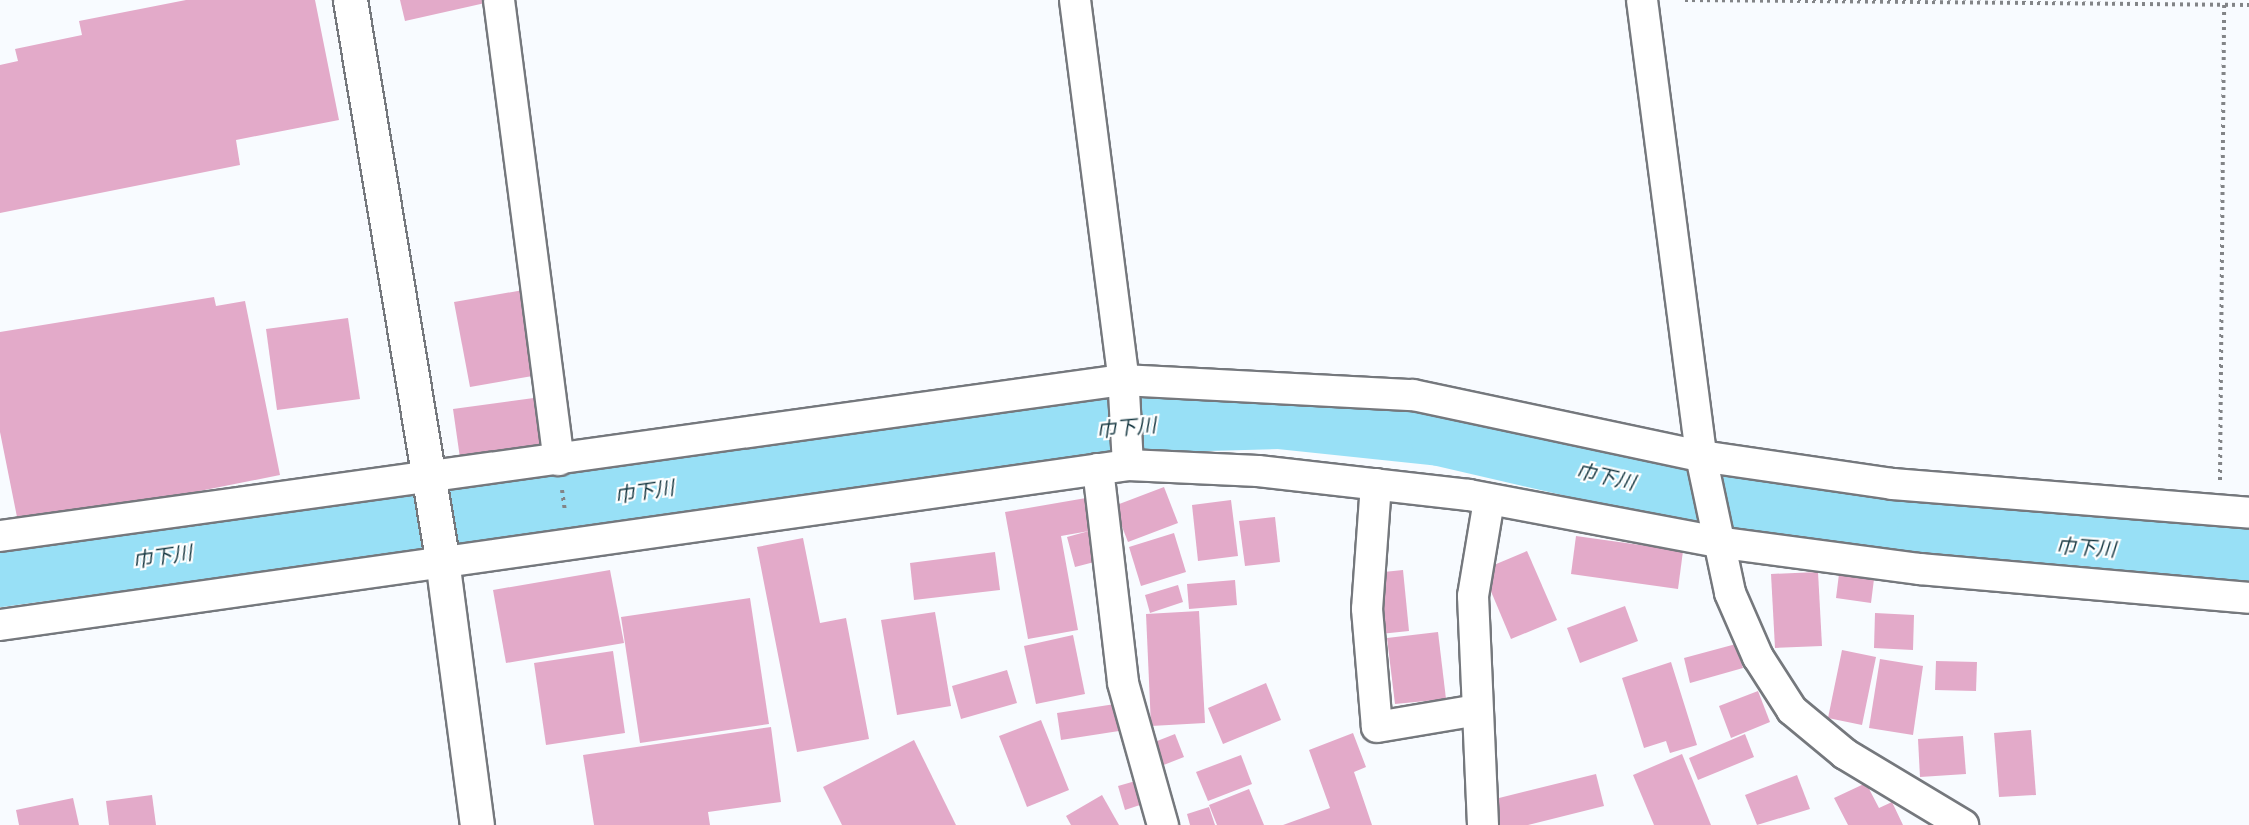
<!DOCTYPE html>
<meta charset="utf-8">
<style>
body{margin:0}
#map{position:relative;width:2249px;height:825px;overflow:hidden;background:#f8fbff;font-family:"Playfair Display","Noto Sans JP",serif}
div>[style]{position:absolute}
[style*='--x']{left:calc(var(--x)*1px);top:calc(var(--y)*1px);width:calc(var(--w)*1px);rotate:calc(var(--a)*1deg)}
.river>*{height:60px;margin:-30px;padding:0 30px;transform-origin:30px;border-radius:30px;background:#98e0f6}
.building>*{inset:0;background:#e3aac9}
.path>*{height:4px;margin-top:-2px;transform-origin:0;background:repeating-linear-gradient(90deg,#828487 0 3px,transparent 0 7.5px)}
.roads{filter:drop-shadow(2px 0 #75787d) drop-shadow(-2px 0 #75787d) drop-shadow(0 2px #75787d) drop-shadow(0 -2px #75787d)}
.minor>*{height:30px;margin:-15px;padding:0 15px;transform-origin:15px;border-radius:15px;background:#fff}
.tertiary>*{height:33px;margin:-16.5px;padding:0 16.5px;transform-origin:16.5px;border-radius:16.5px;background:#fff}
span{translate:-50% -50%;white-space:nowrap;text-align:center;line-height:1.15;-webkit-text-stroke:4.5px #fff;paint-order:stroke}
.water-label{font-size:20px;color:#163842;font-style:italic}
</style>
<div id="map">
<div class="river">
<i style="--x:0;--y:577;--w:1146;--a:-7.72"></i>
<i style="--x:1136;--y:423;--w:142;--a:-1.6"></i>
<i style="--x:1278;--y:419;--w:163;--a:6"></i>
<i style="--x:1440;--y:436;--w:293;--a:13"></i>
<i style="--x:1725;--y:502;--w:102;--a:10.2"></i>
<i style="--x:1825;--y:520;--w:103;--a:7.8"></i>
<i style="--x:1927;--y:534;--w:323;--a:4.4"></i>
</div>
<div class="building">
<i style="clip-path:polygon(186px 0,315px 0,339px 120px,236px 140px,240px 165px,0 213px,0 65px,18px 61px,15px 49px,82px 35px,79px 21px)"></i>
<i style="clip-path:polygon(400px 0,494px 0,494px 1px,405px 21px)"></i>
<i style="clip-path:polygon(529px 289px,544px 374px,470px 387px,454px 302px)"></i>
<i style="clip-path:polygon(214px 297px,216px 306px,245px 301px,280px 475px,19px 527px,0 432px,0 332px)"></i>
<i style="clip-path:polygon(348px 318px,360px 399px,277px 410px,266px 329px)"></i>
<i style="clip-path:polygon(541px 397px,549px 452px,461px 465px,453px 409px)"></i>
<i style="clip-path:polygon(1164px 487px,1178px 523px,1128px 542px,1114px 506px)"></i>
<i style="clip-path:polygon(1086px 498px,1102px 560px,1075px 567px,1067px 537px,1089px 531px,1061px 536px,1078px 630px,1028px 639px,1005px 512px)"></i>
<i style="clip-path:polygon(1231px 500px,1238px 556px,1198px 561px,1192px 505px)"></i>
<i style="clip-path:polygon(1275px 517px,1280px 562px,1245px 566px,1239px 521px)"></i>
<i style="clip-path:polygon(1174px 533px,1186px 572px,1141px 586px,1129px 547px)"></i>
<i style="clip-path:polygon(1576px 536px,1683px 551px,1678px 589px,1571px 574px)"></i>
<i style="clip-path:polygon(803px 538px,820px 623px,846px 618px,869px 739px,797px 752px,757px 547px)"></i>
<i style="clip-path:polygon(1527px 551px,1557px 620px,1511px 639px,1482px 570px)"></i>
<i style="clip-path:polygon(995px 552px,1000px 590px,914px 600px,910px 563px)"></i>
<i style="clip-path:polygon(610px 570px,624px 643px,506px 663px,493px 590px)"></i>
<i style="clip-path:polygon(1403px 570px,1409px 631px,1380px 634px,1374px 573px)"></i>
<i style="clip-path:polygon(1818px 572px,1822px 646px,1775px 648px,1771px 574px)"></i>
<i style="clip-path:polygon(1839px 574px,1874px 579px,1871px 603px,1836px 598px)"></i>
<i style="clip-path:polygon(1235px 580px,1237px 605px,1189px 609px,1187px 584px)"></i>
<i style="clip-path:polygon(1178px 585px,1183px 602px,1150px 613px,1145px 595px)"></i>
<i style="clip-path:polygon(750px 598px,769px 724px,640px 743px,621px 617px)"></i>
<i style="clip-path:polygon(1625px 606px,1638px 641px,1580px 663px,1567px 628px)"></i>
<i style="clip-path:polygon(1199px 611px,1205px 723px,1151px 726px,1146px 614px)"></i>
<i style="clip-path:polygon(935px 612px,951px 706px,897px 715px,881px 620px)"></i>
<i style="clip-path:polygon(1875px 613px,1914px 615px,1913px 650px,1874px 648px)"></i>
<i style="clip-path:polygon(1438px 632px,1446px 699px,1395px 704px,1387px 638px)"></i>
<i style="clip-path:polygon(1073px 635px,1085px 694px,1036px 704px,1024px 646px)"></i>
<i style="clip-path:polygon(1736px 644px,1743px 668px,1690px 683px,1684px 658px)"></i>
<i style="clip-path:polygon(1842px 650px,1876px 657px,1862px 725px,1828px 718px)"></i>
<i style="clip-path:polygon(613px 651px,625px 733px,546px 745px,534px 663px)"></i>
<i style="clip-path:polygon(1880px 659px,1923px 666px,1913px 735px,1869px 728px)"></i>
<i style="clip-path:polygon(1936px 661px,1977px 662px,1976px 691px,1935px 690px)"></i>
<i style="clip-path:polygon(1671px 662px,1697px 745px,1670px 753px,1666px 741px,1644px 748px,1622px 678px)"></i>
<i style="clip-path:polygon(1007px 670px,1017px 703px,961px 719px,952px 686px)"></i>
<i style="clip-path:polygon(1266px 683px,1281px 720px,1223px 744px,1208px 708px)"></i>
<i style="clip-path:polygon(1758px 691px,1770px 722px,1731px 738px,1719px 706px)"></i>
<i style="clip-path:polygon(1115px 704px,1119px 731px,1061px 740px,1057px 713px)"></i>
<i style="clip-path:polygon(1041px 720px,1069px 790px,1027px 807px,999px 736px)"></i>
<i style="clip-path:polygon(771px 727px,781px 802px,708px 812px,710px 825px,594px 825px,583px 755px)"></i>
<i style="clip-path:polygon(2031px 730px,2036px 795px,1999px 797px,1994px 733px)"></i>
<i style="clip-path:polygon(1353px 733px,1366px 767px,1354px 772px,1372px 825px,1283px 825px,1330px 808px,1309px 750px)"></i>
<i style="clip-path:polygon(1175px 734px,1184px 757px,1156px 768px,1147px 745px)"></i>
<i style="clip-path:polygon(1745px 734px,1754px 757px,1698px 780px,1689px 758px)"></i>
<i style="clip-path:polygon(1963px 736px,1966px 774px,1920px 777px,1918px 739px)"></i>
<i style="clip-path:polygon(914px 740px,956px 825px,842px 825px,823px 787px)"></i>
<i style="clip-path:polygon(1682px 754px,1711px 825px,1654px 825px,1633px 775px)"></i>
<i style="clip-path:polygon(1241px 755px,1252px 784px,1208px 801px,1196px 772px)"></i>
<i style="clip-path:polygon(1596px 774px,1604px 806px,1528px 825px,1497px 825px,1491px 800px)"></i>
<i style="clip-path:polygon(1797px 775px,1810px 809px,1757px 825px,1745px 795px)"></i>
<i style="clip-path:polygon(1139px 780px,1146px 803px,1125px 810px,1118px 786px)"></i>
<i style="clip-path:polygon(1866px 783px,1879px 808px,1892px 802px,1903px 825px,1848px 825px,1834px 798px)"></i>
<i style="clip-path:polygon(1249px 789px,1264px 825px,1217px 825px,1209px 805px)"></i>
<i style="clip-path:polygon(152px 795px,156px 825px,109px 825px,106px 801px)"></i>
<i style="clip-path:polygon(1102px 795px,1119px 825px,1071px 825px,1066px 816px)"></i>
<i style="clip-path:polygon(73px 798px,79px 825px,19px 825px,16px 810px)"></i>
<i style="clip-path:polygon(1209px 807px,1215px 825px,1190px 825px,1187px 814px)"></i>
</div>
<div class="path">
<i style="--x:1685;--y:0;--w:564;--a:0.51"></i>
<i style="--x:2220;--y:480;--w:480;--a:-89.5"></i>
<i style="--x:562;--y:490;--w:22;--a:82"></i>
</div>
<div class="roads">
<div class="minor">
<i style="--x:499;--y:0;--w:464;--a:82.6"></i>
<i style="--x:1075;--y:0;--w:376;--a:82.7"></i>
<i style="--x:1123;--y:373;--w:92;--a:86.9"></i>
<i style="--x:1642;--y:0;--w:460;--a:82.6"></i>
<i style="--x:1701;--y:456;--w:140;--a:78"></i>
<i style="--x:1730;--y:593;--w:70;--a:66.4"></i>
<i style="--x:1758;--y:657;--w:63;--a:57.3"></i>
<i style="--x:1792;--y:710;--w:69;--a:39.7"></i>
<i style="--x:1845;--y:754;--w:138;--a:31"></i>
<i style="--x:1098;--y:469;--w:215;--a:83.3"></i>
<i style="--x:1123;--y:683;--w:148;--a:74.3"></i>
<i style="--x:1376;--y:484;--w:125;--a:94.1"></i>
<i style="--x:1367;--y:609;--w:118;--a:85.2"></i>
<i style="--x:1377;--y:727;--w:101;--a:-9.6"></i>
<i style="--x:0;--y:536;--w:1134;--a:-7.91"></i>
<i style="--x:1123;--y:380;--w:290;--a:3"></i>
<i style="--x:1413;--y:395;--w:294;--a:12"></i>
<i style="--x:1701;--y:456;--w:193;--a:8.3"></i>
<i style="--x:1892;--y:484;--w:358;--a:4.6"></i>
<i style="--x:0;--y:625;--w:1139;--a:-8.07"></i>
<i style="--x:1128;--y:465;--w:130;--a:2.6"></i>
<i style="--x:1258;--y:471;--w:212;--a:6.5"></i>
<i style="--x:1469;--y:495;--w:252;--a:10.7"></i>
<i style="--x:1717;--y:542;--w:205;--a:7.6"></i>
<i style="--x:1920;--y:569;--w:330;--a:5"></i>
<i style="--x:1483;--y:825;--w:229;--a:-92.5"></i>
<i style="--x:1473;--y:596;--w:97;--a:-80.5"></i>
</div>
<div class="tertiary">
<i style="--x:350;--y:0;--w:559;--a:80.64"></i>
<i style="--x:441;--y:552;--w:275;--a:82.5"></i>
</div>
</div>
<div class="water-label">
<span style="left:1126px;top:426px;rotate:-5deg">巾下川</span>
<span style="left:1606px;top:475px;rotate:13deg">巾下川</span>
<span style="left:644px;top:490px;rotate:-8deg">巾下川</span>
<span style="left:2086px;top:546px;rotate:4deg">巾下川</span>
<span style="left:162px;top:555px;rotate:-8deg">巾下川</span>
</div>
</div>
